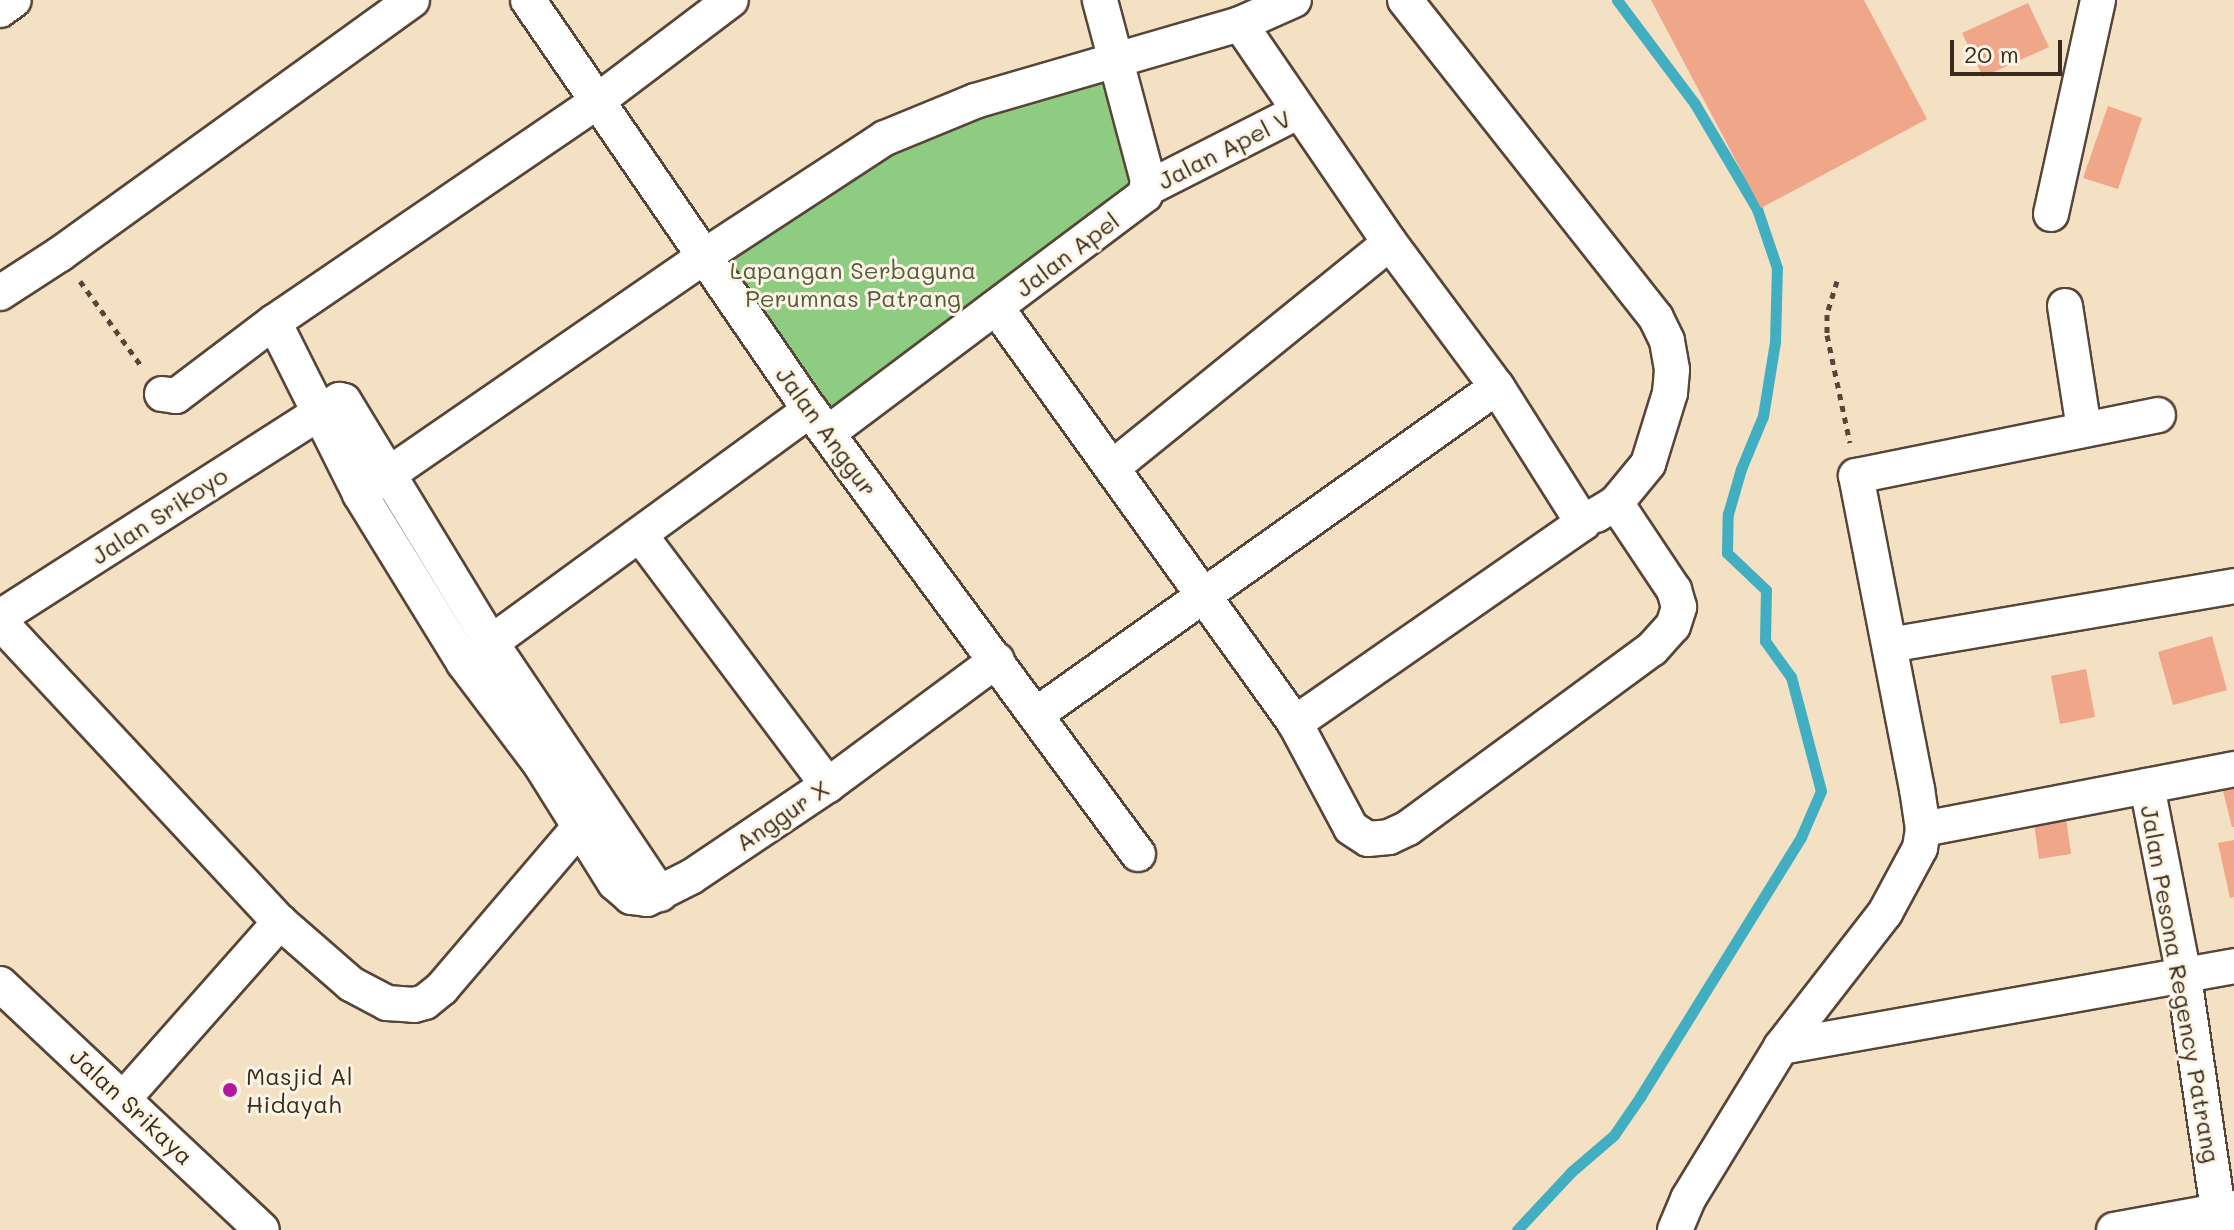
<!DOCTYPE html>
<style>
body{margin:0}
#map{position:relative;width:2234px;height:1230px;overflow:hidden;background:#f4e1c4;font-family:Mali,sans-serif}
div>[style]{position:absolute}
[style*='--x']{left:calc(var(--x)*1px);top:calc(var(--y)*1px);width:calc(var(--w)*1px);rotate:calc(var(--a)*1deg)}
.green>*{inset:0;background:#8ecc82}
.stream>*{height:11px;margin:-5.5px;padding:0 5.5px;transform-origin:5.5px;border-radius:5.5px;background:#42aec1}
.building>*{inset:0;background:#f0a688}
.path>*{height:5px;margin-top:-2.5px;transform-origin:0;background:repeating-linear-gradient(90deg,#574537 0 6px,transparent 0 12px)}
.roads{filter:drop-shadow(2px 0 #574537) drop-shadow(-2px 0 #574537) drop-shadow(0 2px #574537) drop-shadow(0 -2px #574537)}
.minor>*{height:34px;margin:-17px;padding:0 17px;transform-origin:17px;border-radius:17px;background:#fff}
.dots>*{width:22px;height:22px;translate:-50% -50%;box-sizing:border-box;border:4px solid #fcf5e5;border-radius:50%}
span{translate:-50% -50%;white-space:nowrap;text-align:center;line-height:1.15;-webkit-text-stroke:6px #fcf5e5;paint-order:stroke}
.street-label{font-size:24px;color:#3b2a1e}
.park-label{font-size:24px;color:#545b3c}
.poi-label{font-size:24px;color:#3b2a1e}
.left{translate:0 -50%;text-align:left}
.scale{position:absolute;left:1950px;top:40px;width:112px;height:36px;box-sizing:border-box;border:4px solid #3b2a1e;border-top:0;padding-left:10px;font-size:24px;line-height:28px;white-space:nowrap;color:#3b2a1e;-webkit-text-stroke:6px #fcf5e5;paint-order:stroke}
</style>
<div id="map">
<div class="green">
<i style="clip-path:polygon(1115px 61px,1146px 192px,831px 430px,706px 256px,890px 140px)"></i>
</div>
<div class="stream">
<i style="--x:1517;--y:1230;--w:79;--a:-47"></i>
<i style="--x:1571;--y:1172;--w:57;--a:-40.7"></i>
<i style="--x:1614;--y:1135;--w:46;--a:-55.6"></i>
<i style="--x:1640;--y:1097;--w:306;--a:-58.2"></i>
<i style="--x:1801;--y:837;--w:50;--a:-66.5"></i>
<i style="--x:1821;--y:791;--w:118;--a:-104.7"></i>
<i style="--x:1791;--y:677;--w:44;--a:-125.8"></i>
<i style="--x:1765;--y:641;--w:51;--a:-88.9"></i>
<i style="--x:1766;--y:590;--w:54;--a:-136.5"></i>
<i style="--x:1727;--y:553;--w:39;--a:-89"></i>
<i style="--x:1728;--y:514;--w:47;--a:-73.9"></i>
<i style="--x:1741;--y:469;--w:57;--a:-67.5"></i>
<i style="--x:1763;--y:416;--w:75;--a:-80.8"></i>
<i style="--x:1775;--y:342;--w:74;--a:-88.5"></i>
<i style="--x:1777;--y:268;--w:62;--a:-108.7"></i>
<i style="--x:1757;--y:209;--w:122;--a:-120.6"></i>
<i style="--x:1695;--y:104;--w:130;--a:-126.9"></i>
</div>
<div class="building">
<i style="clip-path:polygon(1651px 0,1864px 0,1927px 119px,1761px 208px)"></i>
<i style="clip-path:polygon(2028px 3px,2049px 47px,1983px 77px,1962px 33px)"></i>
<i style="clip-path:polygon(2108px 106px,2142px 118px,2118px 189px,2083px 178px)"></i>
<i style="clip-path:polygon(2212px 636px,2227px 690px,2173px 705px,2158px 652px)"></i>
<i style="clip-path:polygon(2086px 669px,2095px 717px,2060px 724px,2051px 676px)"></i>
<i style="clip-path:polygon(2234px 784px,2234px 827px,2232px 827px,2222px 787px)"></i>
<i style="clip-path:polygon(2065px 811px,2071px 854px,2039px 859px,2033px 816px)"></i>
<i style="clip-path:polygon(2234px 840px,2234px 897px,2230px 898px,2218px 843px)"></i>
</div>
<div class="path">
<i style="--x:80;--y:281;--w:106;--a:54.2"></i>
<i style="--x:1837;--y:281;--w:34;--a:107"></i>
<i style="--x:1827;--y:314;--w:21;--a:90"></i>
<i style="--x:1827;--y:335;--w:110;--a:78"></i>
</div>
<div class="roads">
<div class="minor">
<i style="--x:528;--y:0;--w:498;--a:55.5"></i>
<i style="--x:810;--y:410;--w:552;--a:53.55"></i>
<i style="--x:1405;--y:0;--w:405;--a:51.7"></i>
<i style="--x:1656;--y:318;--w:25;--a:64"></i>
<i style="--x:1667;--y:341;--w:29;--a:80"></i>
<i style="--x:1672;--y:370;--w:23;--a:95"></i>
<i style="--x:1670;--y:393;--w:74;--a:107.2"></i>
<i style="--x:1648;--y:464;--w:50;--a:129.4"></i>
<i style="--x:1616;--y:503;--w:23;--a:149"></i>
<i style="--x:0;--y:10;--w:17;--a:-36"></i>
<i style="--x:1240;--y:24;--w:265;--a:55.6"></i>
<i style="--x:1390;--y:243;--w:179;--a:53.4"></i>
<i style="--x:1497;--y:387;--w:161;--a:57.7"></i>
<i style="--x:1583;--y:523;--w:351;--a:145.2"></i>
<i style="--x:1148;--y:188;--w:169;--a:-27"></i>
<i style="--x:2051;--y:214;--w:219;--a:-77.6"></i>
<i style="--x:0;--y:293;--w:72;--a:-33"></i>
<i style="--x:60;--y:254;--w:434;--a:-35.8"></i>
<i style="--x:2065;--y:306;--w:124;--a:81.2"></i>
<i style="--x:996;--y:307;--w:512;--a:54.29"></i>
<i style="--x:1295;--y:723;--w:119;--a:61.9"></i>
<i style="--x:1351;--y:828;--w:20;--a:33"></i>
<i style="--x:1368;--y:839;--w:21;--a:-5"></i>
<i style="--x:1389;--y:837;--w:21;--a:-25"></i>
<i style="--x:1408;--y:828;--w:303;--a:-36.3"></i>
<i style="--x:1652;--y:649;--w:31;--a:-48"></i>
<i style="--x:1673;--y:626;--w:20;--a:-72"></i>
<i style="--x:1679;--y:607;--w:18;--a:-106"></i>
<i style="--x:1674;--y:590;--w:105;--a:-123.7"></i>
<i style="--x:274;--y:322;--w:192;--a:63.4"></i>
<i style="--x:360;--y:494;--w:198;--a:58.4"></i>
<i style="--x:464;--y:663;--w:124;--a:52.9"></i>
<i style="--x:539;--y:762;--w:143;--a:57.9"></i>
<i style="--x:615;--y:883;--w:21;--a:41"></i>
<i style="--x:631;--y:897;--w:16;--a:7"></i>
<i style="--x:647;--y:899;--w:49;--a:-26.6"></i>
<i style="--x:691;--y:877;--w:165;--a:-33.9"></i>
<i style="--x:828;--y:785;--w:210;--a:-36.5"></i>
<i style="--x:162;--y:394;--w:14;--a:8"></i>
<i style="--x:176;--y:396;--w:123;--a:-37.1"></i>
<i style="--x:274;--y:322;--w:390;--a:-34.3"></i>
<i style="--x:596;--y:102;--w:169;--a:-37.1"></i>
<i style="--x:828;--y:433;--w:396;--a:-36.9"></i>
<i style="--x:1145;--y:195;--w:14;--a:-78"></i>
<i style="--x:1148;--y:181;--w:187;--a:-104.9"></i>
<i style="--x:1113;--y:467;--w:356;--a:-39"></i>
<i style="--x:360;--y:494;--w:417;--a:-34.6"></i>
<i style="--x:703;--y:257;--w:217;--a:-33.2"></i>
<i style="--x:885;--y:138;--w:97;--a:-22.3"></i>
<i style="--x:975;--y:101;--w:276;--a:-16.2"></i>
<i style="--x:1240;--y:24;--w:59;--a:-24"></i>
<i style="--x:640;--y:535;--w:313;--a:53.1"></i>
<i style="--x:0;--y:617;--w:403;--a:-32.6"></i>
<i style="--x:339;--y:400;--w:5;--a:11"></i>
<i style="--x:344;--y:401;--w:281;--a:58.7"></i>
<i style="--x:490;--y:641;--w:305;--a:56.1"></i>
<i style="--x:0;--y:622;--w:410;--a:47"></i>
<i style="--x:280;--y:922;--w:94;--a:41.1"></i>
<i style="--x:351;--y:984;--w:41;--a:27.8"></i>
<i style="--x:387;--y:1003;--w:27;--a:4"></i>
<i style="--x:414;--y:1005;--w:11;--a:-15"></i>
<i style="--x:425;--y:1002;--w:22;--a:-39"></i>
<i style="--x:442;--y:988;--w:214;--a:-49.5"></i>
<i style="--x:1890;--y:645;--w:349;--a:-9.7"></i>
<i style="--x:474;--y:655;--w:416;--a:-36.1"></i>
<i style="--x:1037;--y:714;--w:564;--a:-35.41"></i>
<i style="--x:2147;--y:786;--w:195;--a:79"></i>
<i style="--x:2184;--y:977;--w:256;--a:81.7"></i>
<i style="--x:1923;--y:829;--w:317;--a:-10.9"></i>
<i style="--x:0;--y:984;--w:359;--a:43.2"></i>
<i style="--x:1781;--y:1047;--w:460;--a:-10.1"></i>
<i style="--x:125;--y:1097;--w:234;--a:-48.5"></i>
<i style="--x:1675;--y:1230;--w:34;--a:-67"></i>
<i style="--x:1688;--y:1199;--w:178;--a:-58.5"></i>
<i style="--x:1781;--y:1047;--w:170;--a:-52.2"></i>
<i style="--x:1885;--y:913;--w:74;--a:-61.7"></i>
<i style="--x:1920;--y:848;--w:19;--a:-81"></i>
<i style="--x:1923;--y:829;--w:40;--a:-98.5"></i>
<i style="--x:1917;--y:789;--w:319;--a:-101"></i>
<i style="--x:1856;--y:476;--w:308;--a:-11.4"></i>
<i style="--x:2114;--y:1230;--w:122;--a:-10.4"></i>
</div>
</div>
<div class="dots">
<i style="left:230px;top:1090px;background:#b5179e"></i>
</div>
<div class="street-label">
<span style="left:1224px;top:149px;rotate:-27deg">Jalan Apel V</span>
<span style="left:1067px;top:254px;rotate:-37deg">Jalan Apel</span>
<span style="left:827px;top:431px;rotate:54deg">Jalan Anggur</span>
<span style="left:159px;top:515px;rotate:-33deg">Jalan Srikoyo</span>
<span style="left:782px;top:815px;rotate:-34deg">Anggur X</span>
<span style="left:2181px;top:984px;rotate:80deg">Jalan Pesona Regency Patrang</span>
<span style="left:132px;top:1106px;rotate:43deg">Jalan Srikaya</span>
</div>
<div class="park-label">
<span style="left:853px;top:284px">Lapangan Serbaguna<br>Perumnas Patrang</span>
</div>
<div class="poi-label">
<span class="left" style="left:246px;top:1090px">Masjid Al<br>Hidayah</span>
</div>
<div class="scale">20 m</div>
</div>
